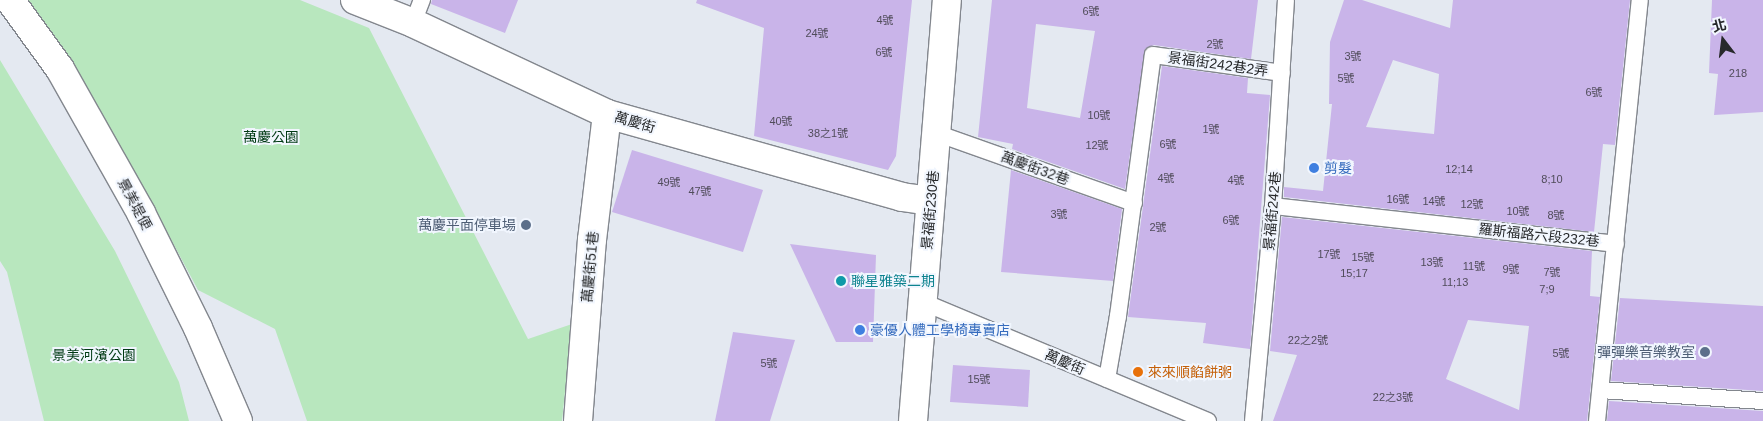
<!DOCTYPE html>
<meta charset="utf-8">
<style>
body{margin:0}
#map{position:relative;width:1763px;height:421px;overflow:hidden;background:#e4e9f1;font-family:Arial,"Noto Sans TC",sans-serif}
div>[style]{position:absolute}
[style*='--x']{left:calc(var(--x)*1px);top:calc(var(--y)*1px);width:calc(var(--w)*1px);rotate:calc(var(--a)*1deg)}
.green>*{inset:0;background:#b8e7be}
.building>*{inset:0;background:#c9b4e9}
.roads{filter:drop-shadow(1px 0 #83878e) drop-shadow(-1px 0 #83878e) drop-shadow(0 1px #83878e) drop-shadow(0 -1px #83878e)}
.service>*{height:16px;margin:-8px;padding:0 8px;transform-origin:8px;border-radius:8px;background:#fff}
.minor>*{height:28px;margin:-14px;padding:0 14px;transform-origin:14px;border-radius:14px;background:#fff}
.dots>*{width:14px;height:14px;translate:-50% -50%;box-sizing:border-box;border:2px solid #f1f6fe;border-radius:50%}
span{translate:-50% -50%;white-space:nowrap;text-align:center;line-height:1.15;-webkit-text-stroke:4px #f1f6fe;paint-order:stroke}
.number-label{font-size:11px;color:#504c5a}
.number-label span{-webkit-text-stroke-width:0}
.street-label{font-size:14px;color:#27292b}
.park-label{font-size:14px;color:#013a14}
.shop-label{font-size:14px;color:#366cbe}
.left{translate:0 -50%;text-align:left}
.service-label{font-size:14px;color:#4e5e75}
.right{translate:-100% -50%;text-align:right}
.culture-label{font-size:14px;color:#0d838f}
.food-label{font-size:14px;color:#c56008}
.north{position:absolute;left:1698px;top:15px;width:50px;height:50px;-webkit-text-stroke:4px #f1f6fe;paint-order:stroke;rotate:345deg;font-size:14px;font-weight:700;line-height:20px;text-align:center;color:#27292b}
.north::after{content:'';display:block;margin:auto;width:18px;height:22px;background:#27292b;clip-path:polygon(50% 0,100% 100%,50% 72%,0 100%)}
</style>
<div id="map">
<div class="green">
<i style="clip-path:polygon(24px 0,300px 0,369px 28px,528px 339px,572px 324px,562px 421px,307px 421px,275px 329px,198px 290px,150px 200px)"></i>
<i style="clip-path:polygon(0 60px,115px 251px,179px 382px,189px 421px,44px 421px,7px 272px,0 261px)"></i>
</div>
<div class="building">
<i style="clip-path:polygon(432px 0,518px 0,505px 33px,431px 4px)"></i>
<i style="clip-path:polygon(697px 0,912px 0,896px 156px,888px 170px,754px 136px,764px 28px,696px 3px)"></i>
<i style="clip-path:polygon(evenodd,992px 0,1258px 0,1251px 59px,1154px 45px,1145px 49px,1125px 189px,1012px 149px,1013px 144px,978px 137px,992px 0,1036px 24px,1095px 31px,1080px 118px,1027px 108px,1036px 24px)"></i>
<i style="clip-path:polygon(evenodd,1344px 0,1362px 0,1450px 28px,1453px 0,1630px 0,1615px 145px,1603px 144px,1594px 232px,1284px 197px,1284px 187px,1323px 191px,1332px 104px,1329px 104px,1330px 42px,1344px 0,1393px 60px,1439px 74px,1434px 134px,1366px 127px,1393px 60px)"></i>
<i style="clip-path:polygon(1712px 0,1763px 0,1763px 112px,1714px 115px,1718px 74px,1709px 73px)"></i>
<i style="clip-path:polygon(1162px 66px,1248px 78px,1247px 93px,1270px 95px,1250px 349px,1203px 343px,1206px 323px,1128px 317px)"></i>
<i style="clip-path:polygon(632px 150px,763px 190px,743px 252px,612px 212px)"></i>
<i style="clip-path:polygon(1011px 170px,1122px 209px,1113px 281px,1001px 272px)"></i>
<i style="clip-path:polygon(evenodd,1282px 217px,1592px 251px,1590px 296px,1600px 297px,1587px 421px,1273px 421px,1297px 355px,1270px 351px,1282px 217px,1468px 320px,1529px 326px,1519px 410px,1446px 379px,1468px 320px)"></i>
<i style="clip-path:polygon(790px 244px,876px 255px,873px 342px,836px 342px)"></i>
<i style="clip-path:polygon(1620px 298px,1763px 306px,1763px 391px,1611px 381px)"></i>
<i style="clip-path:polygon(733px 332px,795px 340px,770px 421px,715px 421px)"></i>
<i style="clip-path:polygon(953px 365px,1030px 370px,1028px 407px,950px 402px)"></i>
<i style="clip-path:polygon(1609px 401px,1763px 411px,1763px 421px,1607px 421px)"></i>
</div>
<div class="roads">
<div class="service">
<i style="--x:413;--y:23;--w:25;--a:-69"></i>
<i style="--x:936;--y:133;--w:210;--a:19.5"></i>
<i style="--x:1273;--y:206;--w:345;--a:6.3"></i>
<i style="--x:923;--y:302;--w:309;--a:22.7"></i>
<i style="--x:1107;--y:379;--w:64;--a:-80.1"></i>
<i style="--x:1118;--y:316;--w:263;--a:-82.4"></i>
<i style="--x:1153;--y:55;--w:130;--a:7.9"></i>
<i style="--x:1601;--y:390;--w:162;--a:3.9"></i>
<i style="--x:1253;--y:421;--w:216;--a:-84.7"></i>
<i style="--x:1273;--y:206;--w:206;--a:-86.4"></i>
<i style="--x:1597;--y:421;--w:423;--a:-84.2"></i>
</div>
<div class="minor">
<i style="--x:10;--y:0;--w:85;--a:54.1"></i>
<i style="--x:60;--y:69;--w:165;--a:60.6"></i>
<i style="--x:141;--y:213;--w:128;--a:63.6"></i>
<i style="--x:198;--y:328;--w:101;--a:66.7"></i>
<i style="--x:355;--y:0;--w:62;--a:21.6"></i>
<i style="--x:413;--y:23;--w:214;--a:25.1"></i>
<i style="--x:607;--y:114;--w:306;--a:15.7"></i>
<i style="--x:902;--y:197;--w:28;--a:8"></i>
<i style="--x:578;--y:421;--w:182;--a:-85.6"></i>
<i style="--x:592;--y:240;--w:127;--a:-83.2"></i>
<i style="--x:913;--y:421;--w:422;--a:-85.4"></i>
</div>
</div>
<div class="dots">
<i style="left:1314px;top:168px;background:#3f7fe0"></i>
<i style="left:526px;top:225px;background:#5c6f8a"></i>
<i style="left:841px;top:281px;background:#0f9aa8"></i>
<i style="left:860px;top:330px;background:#3f7fe0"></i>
<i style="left:1705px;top:352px;background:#5c6f8a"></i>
<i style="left:1138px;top:372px;background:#e8710a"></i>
</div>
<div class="number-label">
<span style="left:1091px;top:11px">6號</span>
<span style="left:885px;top:20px">4號</span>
<span style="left:817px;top:33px">24號</span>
<span style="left:1215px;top:44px">2號</span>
<span style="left:884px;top:52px">6號</span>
<span style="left:1353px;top:56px">3號</span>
<span style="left:1738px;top:73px">218</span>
<span style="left:1346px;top:78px">5號</span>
<span style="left:1594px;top:92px">6號</span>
<span style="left:1099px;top:115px">10號</span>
<span style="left:781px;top:121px">40號</span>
<span style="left:1211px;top:129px">1號</span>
<span style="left:828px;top:133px">38之1號</span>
<span style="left:1168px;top:144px">6號</span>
<span style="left:1097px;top:145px">12號</span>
<span style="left:1459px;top:169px">12;14</span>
<span style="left:1166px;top:178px">4號</span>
<span style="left:1552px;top:179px">8;10</span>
<span style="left:1236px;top:180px">4號</span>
<span style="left:669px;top:182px">49號</span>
<span style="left:700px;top:191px">47號</span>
<span style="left:1398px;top:199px">16號</span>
<span style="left:1434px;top:201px">14號</span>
<span style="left:1472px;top:204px">12號</span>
<span style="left:1518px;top:211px">10號</span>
<span style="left:1059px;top:214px">3號</span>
<span style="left:1556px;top:215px">8號</span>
<span style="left:1231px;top:220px">6號</span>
<span style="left:1158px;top:227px">2號</span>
<span style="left:1329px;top:254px">17號</span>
<span style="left:1363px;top:257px">15號</span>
<span style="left:1432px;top:262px">13號</span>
<span style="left:1474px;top:266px">11號</span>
<span style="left:1511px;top:269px">9號</span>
<span style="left:1552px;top:272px">7號</span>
<span style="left:1354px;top:273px">15;17</span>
<span style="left:1455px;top:282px">11;13</span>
<span style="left:1547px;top:289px">7;9</span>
<span style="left:1308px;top:340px">22之2號</span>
<span style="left:1561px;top:353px">5號</span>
<span style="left:769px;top:363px">5號</span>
<span style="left:979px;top:379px">15號</span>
<span style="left:1393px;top:397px">22之3號</span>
</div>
<div class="street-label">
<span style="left:1218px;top:64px;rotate:8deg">景福街242巷2弄</span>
<span style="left:635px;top:122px;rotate:16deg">萬慶街</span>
<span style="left:1035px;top:168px;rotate:20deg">萬慶街32巷</span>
<span style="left:135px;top:204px;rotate:62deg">景美堤便</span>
<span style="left:930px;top:210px;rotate:-85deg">景福街230巷</span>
<span style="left:1272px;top:211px;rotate:-85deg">景福街242巷</span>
<span style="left:1539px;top:235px;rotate:6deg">羅斯福路六段232巷</span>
<span style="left:590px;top:267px;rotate:-85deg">萬慶街51巷</span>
<span style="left:1065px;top:362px;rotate:23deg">萬慶街</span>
</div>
<div class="park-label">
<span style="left:271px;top:137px">萬慶公園</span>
<span style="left:94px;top:355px">景美河濱公園</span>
</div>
<div class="shop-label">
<span class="left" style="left:1324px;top:168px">剪髮</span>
<span class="left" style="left:870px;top:330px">豪優人體工學椅專賣店</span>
</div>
<div class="service-label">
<span class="right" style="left:516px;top:225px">萬慶平面停車場</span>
<span class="right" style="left:1695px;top:352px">彈彈樂音樂教室</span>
</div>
<div class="culture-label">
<span class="left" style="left:851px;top:281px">聯星雅築二期</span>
</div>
<div class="food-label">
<span class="left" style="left:1148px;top:372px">來來順餡餅粥</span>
</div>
<div class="north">北</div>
</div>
